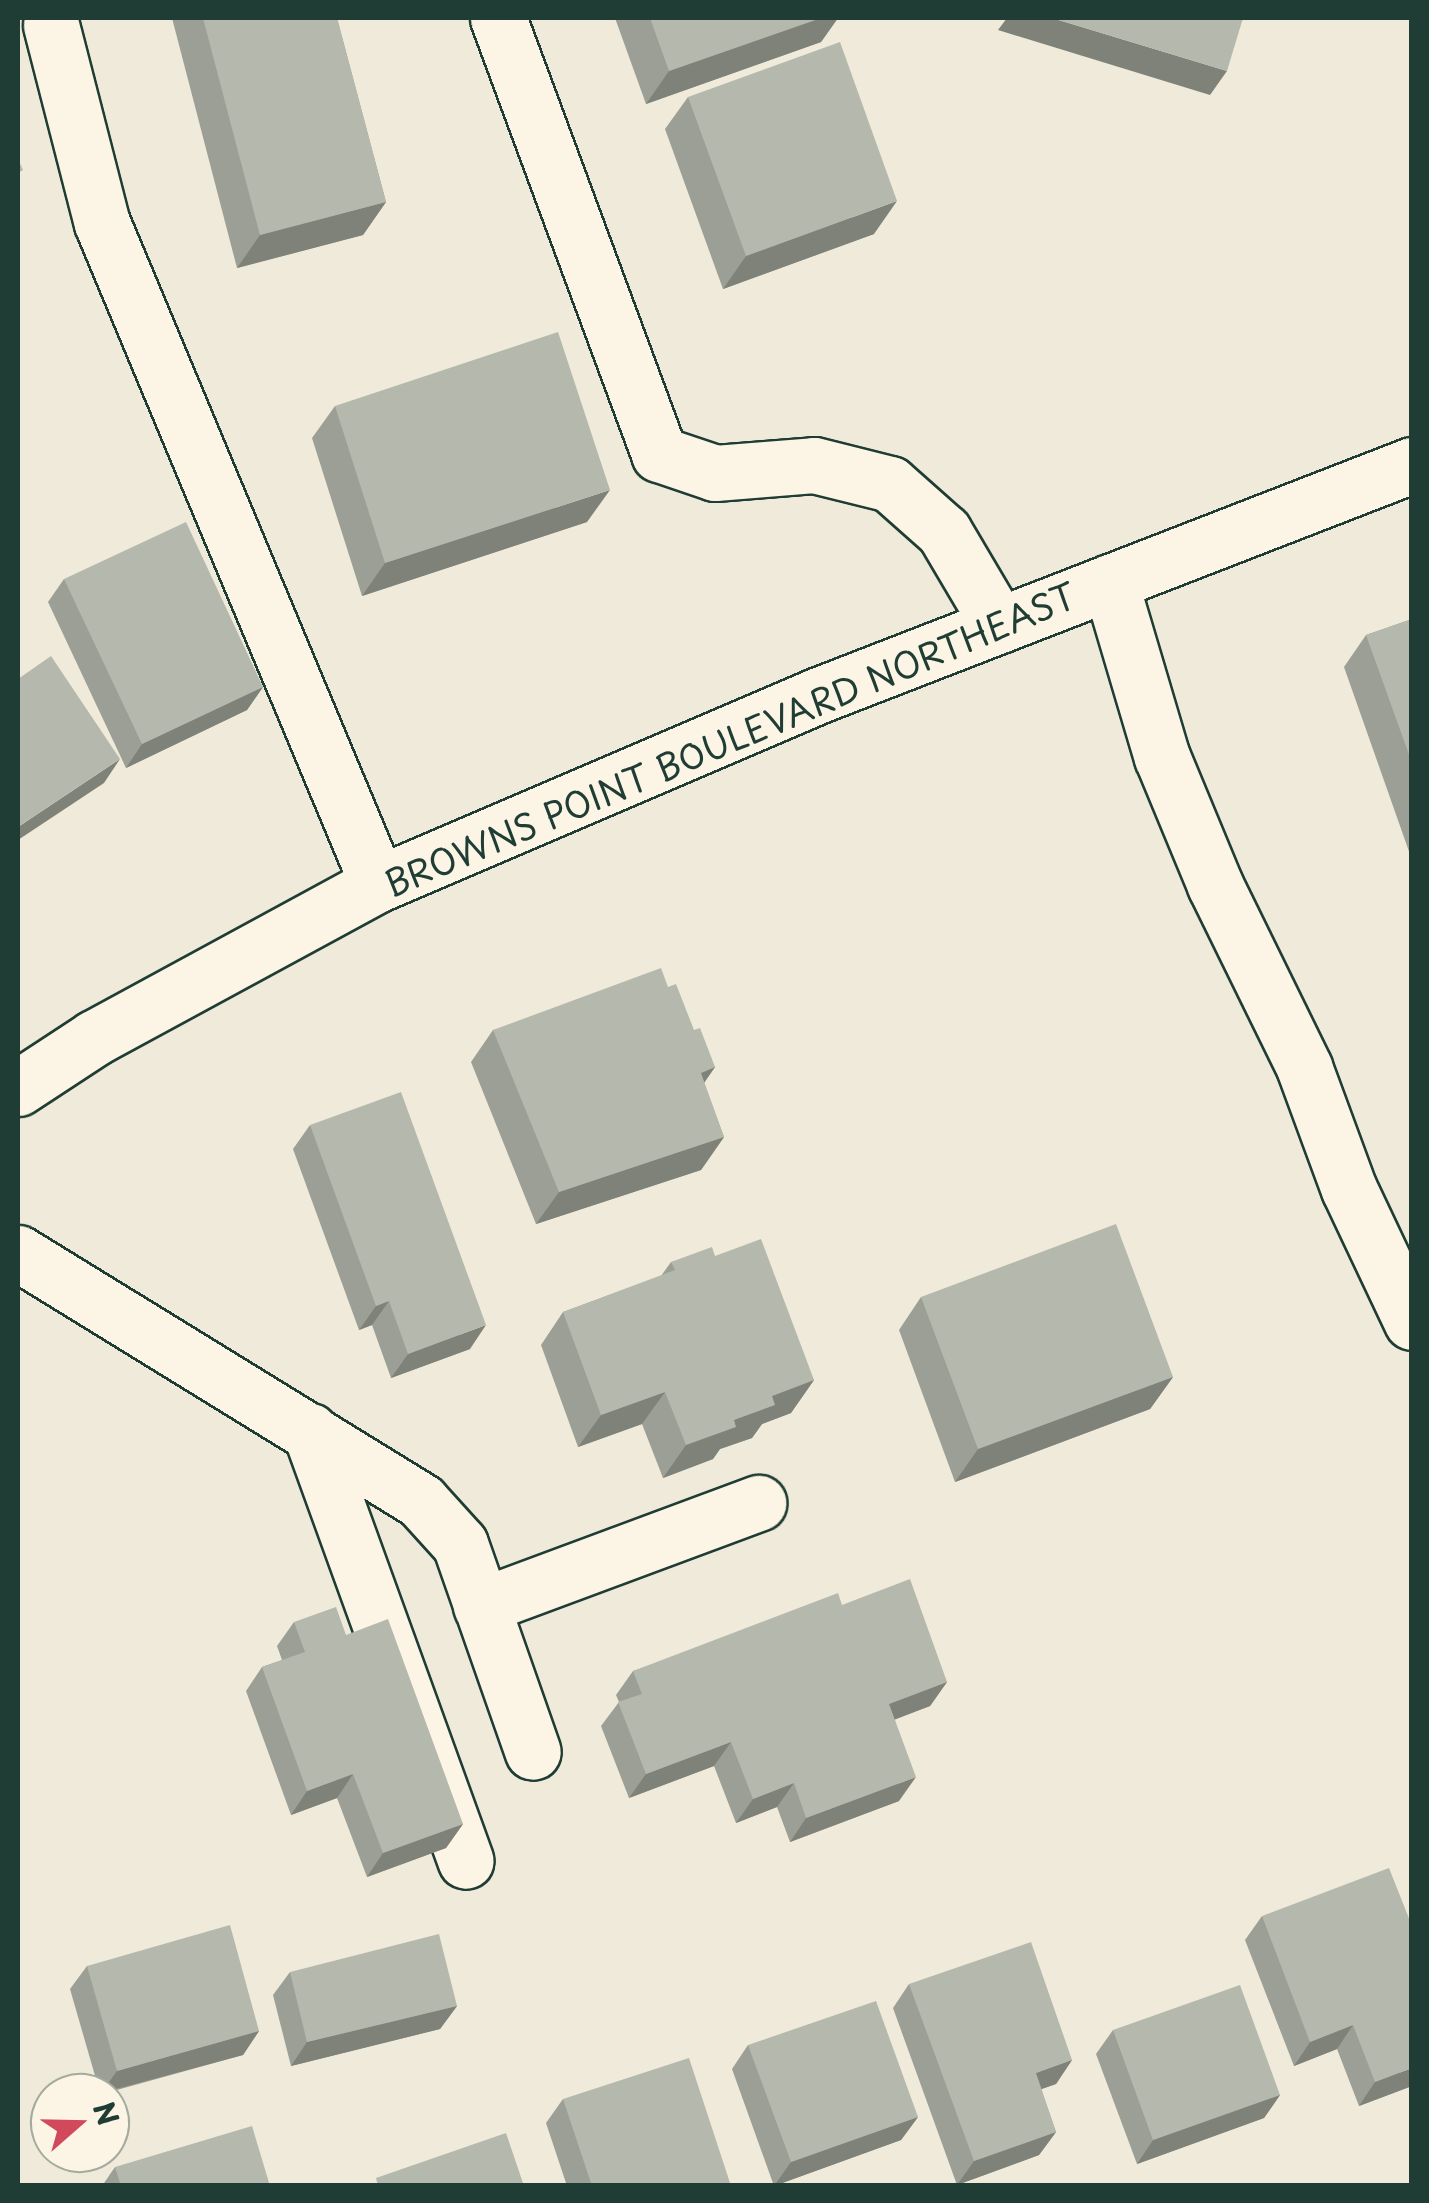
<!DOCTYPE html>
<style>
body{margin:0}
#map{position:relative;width:1429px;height:2203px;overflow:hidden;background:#efeada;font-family:"Playpen Sans",sans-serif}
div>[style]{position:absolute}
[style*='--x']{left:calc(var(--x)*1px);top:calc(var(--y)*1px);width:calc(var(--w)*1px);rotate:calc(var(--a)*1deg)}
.roads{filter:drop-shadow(2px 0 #1f3d34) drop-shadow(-2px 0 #1f3d34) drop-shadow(0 2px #1f3d34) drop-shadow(0 -2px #1f3d34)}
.minor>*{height:55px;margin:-27.5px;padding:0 27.5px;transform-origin:27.5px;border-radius:27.5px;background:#fcf5e5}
.wall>*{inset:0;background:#9c9f95}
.shaded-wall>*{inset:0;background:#7f8279}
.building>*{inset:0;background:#b5b9ad}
span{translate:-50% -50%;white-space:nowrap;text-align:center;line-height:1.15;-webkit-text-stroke:8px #fcf5e5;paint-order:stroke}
.street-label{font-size:35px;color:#1f3d34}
.frame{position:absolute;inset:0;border:20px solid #1f3d34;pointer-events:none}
.north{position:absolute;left:30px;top:2073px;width:100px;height:100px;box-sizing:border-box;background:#fcf5e5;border:2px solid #a4ab9e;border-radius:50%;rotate:70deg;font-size:28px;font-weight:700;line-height:40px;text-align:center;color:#1f3d34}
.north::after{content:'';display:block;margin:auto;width:35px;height:45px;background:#d1495b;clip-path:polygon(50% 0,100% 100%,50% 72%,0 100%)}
</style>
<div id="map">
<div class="roads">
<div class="minor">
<i style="--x:498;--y:18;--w:465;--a:69.7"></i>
<i style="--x:659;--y:454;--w:59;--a:18.7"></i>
<i style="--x:715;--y:473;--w:99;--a:-4.6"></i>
<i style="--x:814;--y:465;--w:78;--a:14"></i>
<i style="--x:890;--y:484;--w:72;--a:41.6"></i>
<i style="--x:944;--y:532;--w:108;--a:59.4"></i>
<i style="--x:51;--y:25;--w:204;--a:75.6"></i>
<i style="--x:102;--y:223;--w:716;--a:67.34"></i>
<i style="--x:1110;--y:582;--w:183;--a:73.5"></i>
<i style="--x:1162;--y:757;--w:139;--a:67.5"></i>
<i style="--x:1215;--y:885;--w:203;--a:63.9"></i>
<i style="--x:1304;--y:1067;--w:130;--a:69.8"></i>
<i style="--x:1349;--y:1189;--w:147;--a:64.7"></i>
<i style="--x:18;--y:1088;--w:91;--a:-33.3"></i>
<i style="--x:94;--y:1038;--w:323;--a:-28.5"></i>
<i style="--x:378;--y:884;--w:480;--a:-23.2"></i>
<i style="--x:819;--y:695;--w:636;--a:-21.2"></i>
<i style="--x:18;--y:1253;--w:473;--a:31.6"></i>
<i style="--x:421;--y:1501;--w:58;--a:47.8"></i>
<i style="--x:460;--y:1544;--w:220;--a:70.7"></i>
<i style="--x:310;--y:1431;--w:457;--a:70.1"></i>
<i style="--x:481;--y:1606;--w:296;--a:-20.4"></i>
</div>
</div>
<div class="wall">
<i style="clip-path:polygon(172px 18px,337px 18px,386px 202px,363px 235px,237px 268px)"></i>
<i style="clip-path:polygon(615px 18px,838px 18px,821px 42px,646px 104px)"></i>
<i style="clip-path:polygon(688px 97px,874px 234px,723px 289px,665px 129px)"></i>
<i style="clip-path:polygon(335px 406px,587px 522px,362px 596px,312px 438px)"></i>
<i style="clip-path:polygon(64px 579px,263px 687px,247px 710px,126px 768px,48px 602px)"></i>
<i style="clip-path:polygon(1412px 619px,1412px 860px,1344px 667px,1366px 635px)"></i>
<i style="clip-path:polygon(668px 987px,715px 1067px,704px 1083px,724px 1137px,701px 1170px,536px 1224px,471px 1062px,493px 1030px)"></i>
<i style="clip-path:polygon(310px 1125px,470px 1349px,391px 1378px,372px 1325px,359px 1330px,293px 1149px)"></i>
<i style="clip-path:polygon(715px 1256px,814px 1380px,791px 1413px,762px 1424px,752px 1438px,720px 1449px,713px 1459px,663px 1478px,642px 1424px,578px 1447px,541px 1345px,563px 1312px,661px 1276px,671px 1262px)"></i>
<i style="clip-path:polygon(921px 1297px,1173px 1377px,1150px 1409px,955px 1482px,899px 1330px)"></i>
<i style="clip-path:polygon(842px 1605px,947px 1682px,930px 1706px,895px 1719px,899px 1801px,790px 1842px,777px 1807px,736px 1823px,714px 1766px,629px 1798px,601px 1726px,619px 1702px,616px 1695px,633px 1671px)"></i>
<i style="clip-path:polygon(294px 1622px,346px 1635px,463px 1824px,446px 1848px,367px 1877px,337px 1798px,291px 1815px,246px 1691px,262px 1667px,282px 1660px,277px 1646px)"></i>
<i style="clip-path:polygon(1262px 1916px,1412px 2086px,1359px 2106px,1337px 2049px,1294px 2066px,1245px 1940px)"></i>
<i style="clip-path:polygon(87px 1966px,259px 2031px,243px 2055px,106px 2093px,100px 2093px,70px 1989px)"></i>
<i style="clip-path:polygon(290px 1972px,457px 2006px,440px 2029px,291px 2066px,273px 1995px)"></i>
<i style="clip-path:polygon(909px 1984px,1072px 2060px,1056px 2084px,1041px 2089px,1056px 2132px,1039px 2155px,957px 2185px,893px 2008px)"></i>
<i style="clip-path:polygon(1113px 2030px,1280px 2095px,1264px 2118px,1137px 2164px,1096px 2054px)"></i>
<i style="clip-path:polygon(748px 2045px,918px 2117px,901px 2140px,774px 2186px,732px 2069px)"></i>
<i style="clip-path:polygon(563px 2099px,731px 2186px,567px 2186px,546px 2123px)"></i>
<i style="clip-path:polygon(115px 2167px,270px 2186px,102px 2186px)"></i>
</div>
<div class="shaded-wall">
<i style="clip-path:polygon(821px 18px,838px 18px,821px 42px,646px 104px,669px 71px)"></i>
<i style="clip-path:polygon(1007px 18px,1052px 18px,1227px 71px,1210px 95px,998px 30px)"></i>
<i style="clip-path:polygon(897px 201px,874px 234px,723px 289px,746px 256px)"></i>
<i style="clip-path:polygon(386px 202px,363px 235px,237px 268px,260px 235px)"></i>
<i style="clip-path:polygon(610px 490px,587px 522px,362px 596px,385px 563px)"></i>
<i style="clip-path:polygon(263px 687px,247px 710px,126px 768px,142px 744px)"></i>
<i style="clip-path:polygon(120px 759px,104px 783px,18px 840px,18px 827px)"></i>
<i style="clip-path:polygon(715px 1067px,692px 1100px,701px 1073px)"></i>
<i style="clip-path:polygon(724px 1137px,701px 1170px,536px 1224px,559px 1192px)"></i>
<i style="clip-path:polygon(389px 1301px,372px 1325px,359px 1330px,376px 1306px)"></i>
<i style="clip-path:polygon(486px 1325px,470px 1349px,391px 1378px,408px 1354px)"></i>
<i style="clip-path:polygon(1173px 1377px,1150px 1409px,955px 1482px,978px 1449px)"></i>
<i style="clip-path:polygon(814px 1380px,791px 1413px,762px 1424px,752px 1438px,720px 1449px,713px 1459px,663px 1478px,686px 1445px,734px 1420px,772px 1396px)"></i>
<i style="clip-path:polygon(665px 1392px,642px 1424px,578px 1447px,601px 1415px)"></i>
<i style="clip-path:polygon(947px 1682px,930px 1706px,873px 1728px,889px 1704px)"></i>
<i style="clip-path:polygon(731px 1742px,714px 1766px,629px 1798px,646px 1774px)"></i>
<i style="clip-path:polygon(353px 1774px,337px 1798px,291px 1815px,307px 1791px)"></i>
<i style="clip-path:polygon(916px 1777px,899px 1801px,790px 1842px,806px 1818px)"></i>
<i style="clip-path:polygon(794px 1783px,777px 1807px,736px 1823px,753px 1799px)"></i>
<i style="clip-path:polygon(463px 1824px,446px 1848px,367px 1877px,383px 1853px)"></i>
<i style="clip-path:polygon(457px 2006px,440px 2029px,291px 2066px,307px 2042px)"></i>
<i style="clip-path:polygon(1353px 2025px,1337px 2049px,1294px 2066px,1310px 2042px)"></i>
<i style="clip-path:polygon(259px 2031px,243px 2055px,101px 2093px,117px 2071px)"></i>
<i style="clip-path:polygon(1072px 2060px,1056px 2084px,1019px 2097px,1036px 2073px)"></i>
<i style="clip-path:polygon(1412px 2068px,1412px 2086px,1359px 2106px,1375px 2082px)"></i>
<i style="clip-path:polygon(1280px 2095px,1264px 2118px,1137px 2164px,1153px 2140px)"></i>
<i style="clip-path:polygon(918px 2117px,901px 2140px,774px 2186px,791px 2162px)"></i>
<i style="clip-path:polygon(1056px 2132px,1039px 2155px,957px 2185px,974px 2161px)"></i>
</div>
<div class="building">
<i style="clip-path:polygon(203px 18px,337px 18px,386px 202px,260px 235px)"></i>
<i style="clip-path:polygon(650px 18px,821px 18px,669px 71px)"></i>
<i style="clip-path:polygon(1052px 18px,1243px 18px,1227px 71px)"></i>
<i style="clip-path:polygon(840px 42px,897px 201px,746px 256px,688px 97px)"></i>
<i style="clip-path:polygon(18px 159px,23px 170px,18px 173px)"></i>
<i style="clip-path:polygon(558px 332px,610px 490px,385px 563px,335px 406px)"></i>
<i style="clip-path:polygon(186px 522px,263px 687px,142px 744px,64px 579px)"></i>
<i style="clip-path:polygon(1412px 619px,1412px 763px,1366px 635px)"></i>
<i style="clip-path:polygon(51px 656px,120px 759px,18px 827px,18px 679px)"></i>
<i style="clip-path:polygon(661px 968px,668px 987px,676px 984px,694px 1030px,700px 1028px,715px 1067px,701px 1073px,724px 1137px,559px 1192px,493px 1030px)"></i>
<i style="clip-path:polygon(401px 1092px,486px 1325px,408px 1354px,389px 1301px,376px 1306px,310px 1125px)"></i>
<i style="clip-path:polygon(1116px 1224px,1173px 1377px,978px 1449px,921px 1297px)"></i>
<i style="clip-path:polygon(761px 1239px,814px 1380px,772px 1396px,775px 1405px,734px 1420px,736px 1427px,686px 1445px,665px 1392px,601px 1415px,563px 1312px,675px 1270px,671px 1262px,712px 1247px,715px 1256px)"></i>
<i style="clip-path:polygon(910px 1579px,947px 1682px,889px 1704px,916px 1777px,806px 1818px,794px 1783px,753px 1799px,731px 1742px,646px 1774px,618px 1702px,642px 1694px,633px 1671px,838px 1593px,842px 1605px)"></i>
<i style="clip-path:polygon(336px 1607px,346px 1635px,388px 1619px,463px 1824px,383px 1853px,353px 1774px,307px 1791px,262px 1667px,305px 1652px,294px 1622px)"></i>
<i style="clip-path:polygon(1389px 1868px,1412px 1926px,1412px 2068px,1375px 2082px,1353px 2025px,1310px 2042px,1262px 1916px)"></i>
<i style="clip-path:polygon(230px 1925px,259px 2031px,117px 2071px,87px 1966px)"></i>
<i style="clip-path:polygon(439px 1934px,457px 2006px,307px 2042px,290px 1972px)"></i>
<i style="clip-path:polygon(1031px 1942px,1072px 2060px,1036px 2073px,1056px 2132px,974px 2161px,909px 1984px)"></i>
<i style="clip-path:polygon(1240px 1985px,1280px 2095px,1153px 2140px,1113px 2030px)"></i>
<i style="clip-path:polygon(876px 2001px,918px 2117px,791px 2162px,748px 2045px)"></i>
<i style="clip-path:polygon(689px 2058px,731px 2186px,592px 2186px,563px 2099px)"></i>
<i style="clip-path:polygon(252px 2126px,270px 2186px,121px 2186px,115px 2167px)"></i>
<i style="clip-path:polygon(506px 2133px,524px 2186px,378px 2186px,376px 2178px)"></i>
</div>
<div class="street-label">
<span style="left:730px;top:739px;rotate:-23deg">BROWNS POINT BOULEVARD NORTHEAST</span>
</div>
<div class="frame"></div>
<div class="north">N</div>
</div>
